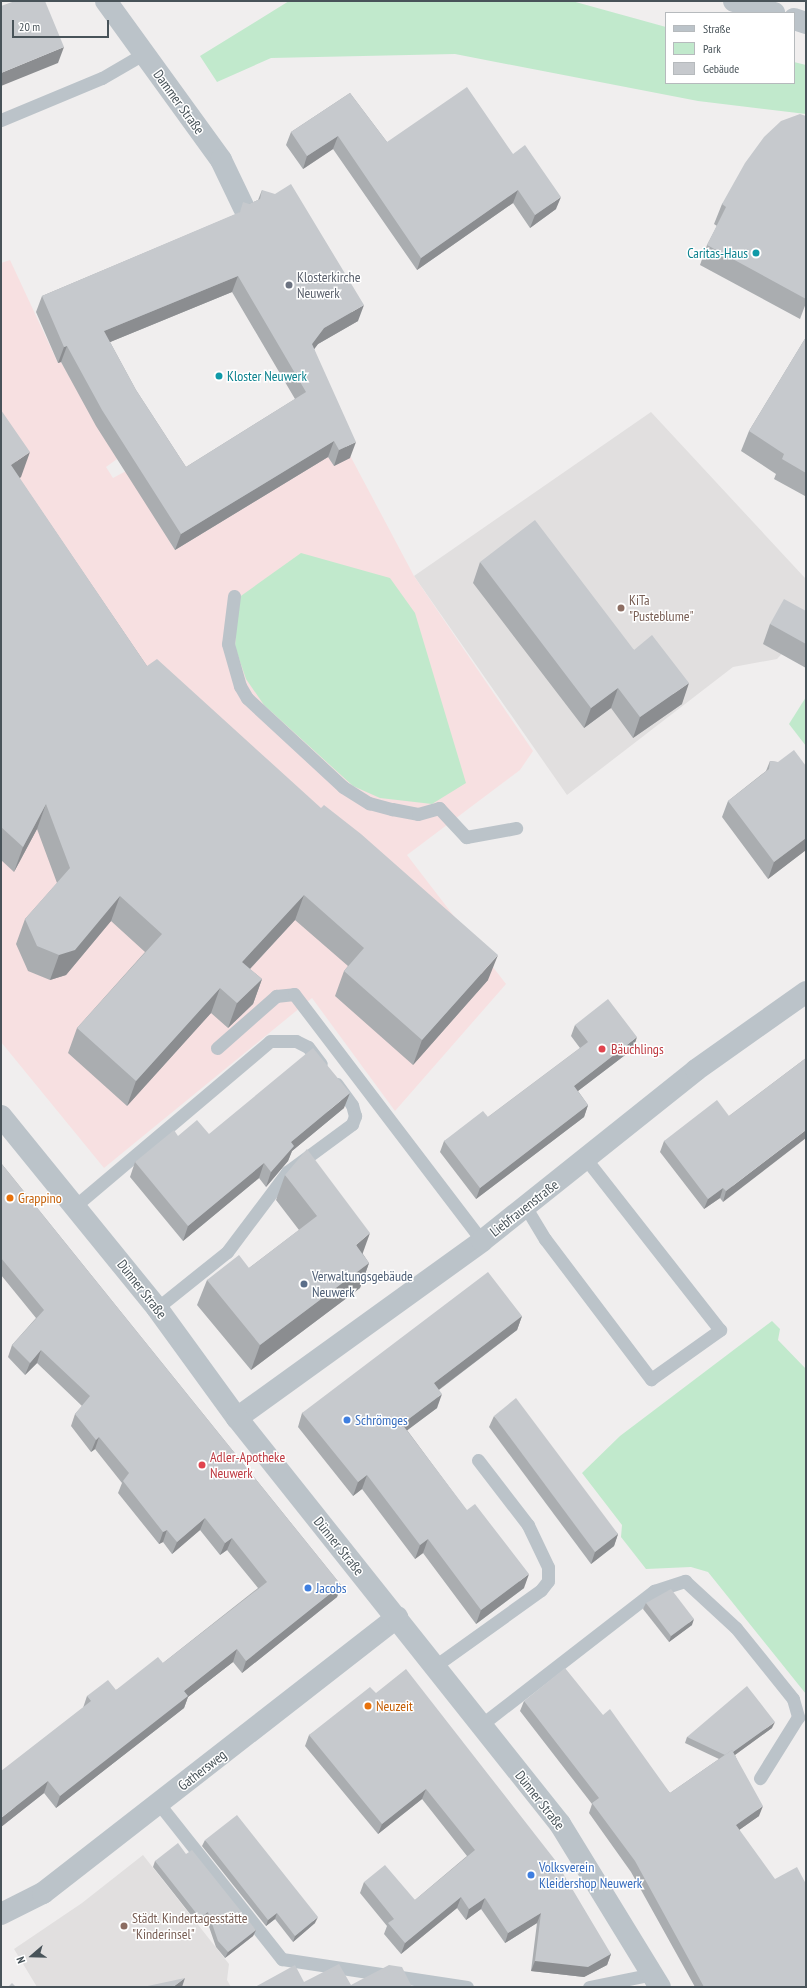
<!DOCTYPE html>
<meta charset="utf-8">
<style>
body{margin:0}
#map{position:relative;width:807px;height:1988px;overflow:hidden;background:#f0eeee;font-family:"PT Sans Narrow",sans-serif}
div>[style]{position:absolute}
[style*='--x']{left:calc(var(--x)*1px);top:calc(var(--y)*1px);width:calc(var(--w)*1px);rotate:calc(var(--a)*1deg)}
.education>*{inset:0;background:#e1dfdf}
.medical>*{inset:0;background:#f7e0e1}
.green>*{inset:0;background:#c1e9cc}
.service>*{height:13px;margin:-6.5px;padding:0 6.5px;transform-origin:6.5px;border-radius:6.5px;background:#bbc3c9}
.minor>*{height:22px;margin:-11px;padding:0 11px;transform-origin:11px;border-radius:11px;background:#bbc3c9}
.tertiary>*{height:22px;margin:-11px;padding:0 11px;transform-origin:11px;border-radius:11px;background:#bbc3c9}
.wall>*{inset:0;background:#aaadb0}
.shaded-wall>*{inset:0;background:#8b8d90}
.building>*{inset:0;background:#c6c9cd}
.dots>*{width:11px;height:11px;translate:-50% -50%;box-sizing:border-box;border:2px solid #fff;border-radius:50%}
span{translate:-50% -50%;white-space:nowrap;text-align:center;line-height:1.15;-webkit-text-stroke:3px #fff;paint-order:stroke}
.street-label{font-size:14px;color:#485359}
.culture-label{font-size:14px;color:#0d838f}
.right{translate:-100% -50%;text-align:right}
.left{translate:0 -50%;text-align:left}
.worship-label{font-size:14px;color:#5b616d}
.education-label{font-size:14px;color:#785e54}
.health-label{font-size:14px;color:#be3a42}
.food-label{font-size:14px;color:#c56008}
.service-label{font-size:14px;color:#4e5e75}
.shop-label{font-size:14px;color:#366cbe}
.frame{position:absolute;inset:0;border:2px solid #485359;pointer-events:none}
.legend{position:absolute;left:665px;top:12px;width:130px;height:72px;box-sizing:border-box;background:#fff;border:1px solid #b6babd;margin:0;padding:5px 7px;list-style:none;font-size:12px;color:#485359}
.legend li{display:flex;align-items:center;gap:8px;height:20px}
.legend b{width:20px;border:1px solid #b6babd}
.north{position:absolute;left:12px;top:1936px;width:40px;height:40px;-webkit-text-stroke:3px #fff;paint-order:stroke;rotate:250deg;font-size:11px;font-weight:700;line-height:16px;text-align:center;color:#485359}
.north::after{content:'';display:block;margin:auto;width:14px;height:18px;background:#485359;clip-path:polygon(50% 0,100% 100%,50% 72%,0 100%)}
.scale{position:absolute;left:12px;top:20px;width:97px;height:18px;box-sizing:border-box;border:2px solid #485359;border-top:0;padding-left:5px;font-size:12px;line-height:14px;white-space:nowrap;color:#485359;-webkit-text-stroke:3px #fff;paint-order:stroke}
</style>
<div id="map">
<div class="education">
<i style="clip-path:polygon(651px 412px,805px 578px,806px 628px,777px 659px,733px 667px,567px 795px,414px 576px)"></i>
<i style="clip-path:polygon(143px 1855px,229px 1964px,227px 1980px,231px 1987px,37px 1987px,14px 1949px,82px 1903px)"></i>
</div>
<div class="medical">
<i style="clip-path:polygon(10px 260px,58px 363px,61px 362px,117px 459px,106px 467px,113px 478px,126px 471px,175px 550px,345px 446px,414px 576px,533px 751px,520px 770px,407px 855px,506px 984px,395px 1111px,312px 998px,104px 1168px,1px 1042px,1px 263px)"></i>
</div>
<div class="green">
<i style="clip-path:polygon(289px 1px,572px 1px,666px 27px,666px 83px,794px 83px,794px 62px,806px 65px,806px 114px,698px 101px,455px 54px,271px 58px,217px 82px,200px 56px)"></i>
<i style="clip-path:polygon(301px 553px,390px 578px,415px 613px,466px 783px,432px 804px,380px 798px,353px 786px,264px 705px,246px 679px,235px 647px,238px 598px)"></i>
<i style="clip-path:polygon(806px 697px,806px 746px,789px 724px)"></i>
<i style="clip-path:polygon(772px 1321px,780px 1329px,778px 1340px,806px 1369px,806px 1694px,708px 1572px,691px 1567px,646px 1569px,621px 1537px,622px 1525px,582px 1473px,620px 1436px)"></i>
</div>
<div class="service">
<i style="--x:1;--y:120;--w:109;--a:-22.6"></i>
<i style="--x:102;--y:78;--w:48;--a:-30.3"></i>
<i style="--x:234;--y:596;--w:48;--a:97.1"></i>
<i style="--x:228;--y:644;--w:44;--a:74.1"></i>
<i style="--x:240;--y:686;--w:14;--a:60"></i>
<i style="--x:247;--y:698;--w:131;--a:42.8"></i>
<i style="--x:343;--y:787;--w:31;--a:32"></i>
<i style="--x:369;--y:803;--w:24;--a:15"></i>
<i style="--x:392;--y:809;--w:26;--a:11"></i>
<i style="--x:418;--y:814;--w:22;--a:-16"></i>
<i style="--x:439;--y:808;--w:40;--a:47"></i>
<i style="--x:466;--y:837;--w:51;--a:-10.2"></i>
<i style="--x:217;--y:1048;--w:79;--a:-41.4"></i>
<i style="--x:276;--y:996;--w:18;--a:-6"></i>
<i style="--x:294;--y:994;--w:310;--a:52.7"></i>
<i style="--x:75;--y:1206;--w:255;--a:-40.2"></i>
<i style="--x:270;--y:1041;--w:26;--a:0"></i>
<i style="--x:296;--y:1041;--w:13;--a:27"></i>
<i style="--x:308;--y:1047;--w:21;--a:53"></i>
<i style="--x:525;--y:1206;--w:39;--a:59"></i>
<i style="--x:545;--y:1239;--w:176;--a:52.9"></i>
<i style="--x:651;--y:1379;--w:85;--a:-35.4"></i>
<i style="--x:720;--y:1330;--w:217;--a:-128.1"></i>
<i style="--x:157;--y:1308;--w:90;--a:-38.7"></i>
<i style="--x:227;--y:1252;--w:100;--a:-53.1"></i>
<i style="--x:287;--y:1172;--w:81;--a:-36.4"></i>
<i style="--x:352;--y:1124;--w:9;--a:-69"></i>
<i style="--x:355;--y:1116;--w:11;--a:-105"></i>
<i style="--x:352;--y:1105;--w:26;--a:-126"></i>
<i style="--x:435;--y:1666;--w:130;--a:-35.6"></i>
<i style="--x:541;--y:1590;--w:11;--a:-52"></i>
<i style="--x:548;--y:1581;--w:14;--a:-90"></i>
<i style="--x:548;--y:1567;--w:47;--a:-115.5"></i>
<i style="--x:528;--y:1525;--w:82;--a:-127.6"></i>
<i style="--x:481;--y:1725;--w:219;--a:-37.8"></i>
<i style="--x:654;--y:1591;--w:33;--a:-18"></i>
<i style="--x:685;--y:1581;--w:69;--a:42.7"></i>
<i style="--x:736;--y:1628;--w:91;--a:51.2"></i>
<i style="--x:793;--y:1699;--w:19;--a:74"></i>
<i style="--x:798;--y:1717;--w:72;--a:121.9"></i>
<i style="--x:159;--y:1804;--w:198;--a:51.6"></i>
<i style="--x:282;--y:1959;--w:187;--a:8.6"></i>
<i style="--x:589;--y:1987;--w:65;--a:-11.5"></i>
</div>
<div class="minor">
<i style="--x:106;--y:1;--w:196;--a:54.1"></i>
<i style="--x:221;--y:160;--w:53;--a:64.4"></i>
<i style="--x:237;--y:1418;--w:302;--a:-35.8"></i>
<i style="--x:482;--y:1241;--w:274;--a:-38.6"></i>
<i style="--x:696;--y:1070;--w:135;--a:-35.3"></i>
<i style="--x:1;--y:1914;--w:47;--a:-26.6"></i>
<i style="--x:43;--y:1893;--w:449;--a:-37.9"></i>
</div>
<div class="tertiary">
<i style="--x:734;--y:1;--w:42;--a:16.7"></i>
<i style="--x:794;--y:19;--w:13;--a:18"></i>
<i style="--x:1;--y:1116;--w:247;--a:50.9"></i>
<i style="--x:157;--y:1308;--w:136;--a:54"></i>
<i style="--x:237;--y:1418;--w:519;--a:51.5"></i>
<i style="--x:560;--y:1824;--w:191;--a:58.5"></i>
</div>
<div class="wall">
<i style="clip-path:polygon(350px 93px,387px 142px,513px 154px,556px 209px,530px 228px,513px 203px,417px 270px,333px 149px,303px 169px,286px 145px,291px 132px)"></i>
<i style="clip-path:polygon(806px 116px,806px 303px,800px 319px,700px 265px,707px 245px,717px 226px,714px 224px,722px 204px)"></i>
<i style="clip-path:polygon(evenodd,262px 190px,358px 321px,318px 344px,314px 349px,350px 458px,334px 466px,328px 457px,175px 550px,96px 426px,61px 362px,58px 363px,36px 312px,42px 296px,239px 213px,249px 204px,258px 200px,262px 190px,232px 292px,295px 399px,186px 467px,136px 390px,110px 342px,232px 292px)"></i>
<i style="clip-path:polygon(806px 337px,806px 494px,805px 496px,774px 479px,776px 474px,741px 451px,749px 431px)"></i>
<i style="clip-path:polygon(1px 410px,21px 477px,19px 478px,147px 666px,488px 980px,413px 1065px,335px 996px,344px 971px,348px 966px,295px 920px,250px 969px,262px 979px,253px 1004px,228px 1028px,211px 1013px,127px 1106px,68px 1053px,77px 1028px,145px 952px,111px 921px,66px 975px,50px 980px,28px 971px,16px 944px,25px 919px,57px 883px,37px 829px,14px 872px,1px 860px)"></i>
<i style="clip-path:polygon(480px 562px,634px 650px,682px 704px,633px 738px,611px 708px,584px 728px,473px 583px)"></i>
<i style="clip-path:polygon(806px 611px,806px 668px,763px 644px,770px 624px)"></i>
<i style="clip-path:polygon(770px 761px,806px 766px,806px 850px,768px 879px,722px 817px,728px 801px,766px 771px)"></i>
<i style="clip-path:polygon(575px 1025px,633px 1049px,578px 1091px,588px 1105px,584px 1117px,476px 1199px,440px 1152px,444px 1141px,488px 1117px,580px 1048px,571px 1036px)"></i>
<i style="clip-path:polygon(806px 1058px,723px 1202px,720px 1198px,704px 1209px,660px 1152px,664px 1141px,729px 1116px)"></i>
<i style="clip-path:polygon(344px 1108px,292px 1151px,288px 1161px,266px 1187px,259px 1178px,183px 1241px,130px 1177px,135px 1162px,178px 1136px,209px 1134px)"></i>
<i style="clip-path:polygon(1px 1163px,341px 1585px,337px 1597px,242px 1673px,233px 1662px,188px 1697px,184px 1708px,56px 1808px,44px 1793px,1px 1827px,83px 1708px,87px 1696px,116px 1690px,163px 1663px,258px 1588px,227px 1550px,220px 1555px,200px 1530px,172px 1554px,163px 1542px,159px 1544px,118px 1493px,122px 1483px,95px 1449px,91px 1452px,71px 1426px,75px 1414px,82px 1406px,37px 1363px,25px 1375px,8px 1357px,12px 1345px,36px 1318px,1px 1275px)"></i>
<i style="clip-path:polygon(285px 1175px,363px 1254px,369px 1263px,360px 1288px,251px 1370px,197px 1305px,207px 1280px,249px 1268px,299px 1230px,276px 1200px)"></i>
<i style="clip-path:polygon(522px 1316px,517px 1330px,439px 1390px,437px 1408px,407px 1430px,524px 1588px,476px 1624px,423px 1553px,415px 1559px,362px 1489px,353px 1496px,298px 1427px,302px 1413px)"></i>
<i style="clip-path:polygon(494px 1416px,618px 1534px,614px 1546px,591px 1564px,489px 1427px)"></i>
<i style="clip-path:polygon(646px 1603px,692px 1625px,669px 1642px,643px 1609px)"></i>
<i style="clip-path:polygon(376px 1693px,611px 1954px,607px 1965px,584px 1977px,531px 1971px,537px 1923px,505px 1943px,481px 1909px,466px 1920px,457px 1908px,401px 1954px,384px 1934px,387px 1926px,360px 1893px,364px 1882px,415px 1900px,467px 1856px,422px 1799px,378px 1834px,305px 1746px,309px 1735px)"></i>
<i style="clip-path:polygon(524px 1701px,603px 1715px,670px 1793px,719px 1759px,685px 1743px,687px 1737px,772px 1728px,735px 1755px,759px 1816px,739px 1830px,806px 1987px,695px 1987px,631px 1872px,589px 1813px,592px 1804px,520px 1711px)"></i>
<i style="clip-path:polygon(205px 1840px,315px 1923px,293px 1942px,275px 1919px,266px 1926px,202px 1846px)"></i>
<i style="clip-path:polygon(186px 1854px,256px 1930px,253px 1936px,225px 1958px,216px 1947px,206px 1918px,198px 1924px,153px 1867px,155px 1861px)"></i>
</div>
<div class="shaded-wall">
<i style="clip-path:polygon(64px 47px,58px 63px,1px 86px,1px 73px)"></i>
<i style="clip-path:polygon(338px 136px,333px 149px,303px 169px,307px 156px)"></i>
<i style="clip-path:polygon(518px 190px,513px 203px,417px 270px,421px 258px)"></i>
<i style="clip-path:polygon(561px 197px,556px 209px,530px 228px,535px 215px)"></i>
<i style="clip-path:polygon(238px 276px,232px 292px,98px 347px,104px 331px)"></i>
<i style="clip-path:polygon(364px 305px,358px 321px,318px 344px,306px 360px,312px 344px,324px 328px)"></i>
<i style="clip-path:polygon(67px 346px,61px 362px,58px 363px,64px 347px)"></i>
<i style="clip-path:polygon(334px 441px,328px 457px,175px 550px,181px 534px)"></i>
<i style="clip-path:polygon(356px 442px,350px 458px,334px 466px,339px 450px)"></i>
<i style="clip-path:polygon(30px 452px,21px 477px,2px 490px,11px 465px)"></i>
<i style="clip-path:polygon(689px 683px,682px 704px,633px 738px,640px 717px)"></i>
<i style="clip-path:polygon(618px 688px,611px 708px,584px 728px,591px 708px)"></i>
<i style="clip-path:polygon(46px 804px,37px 829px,14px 872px,23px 847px)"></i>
<i style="clip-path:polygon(806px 838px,806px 850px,768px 879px,774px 862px)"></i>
<i style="clip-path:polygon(304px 895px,295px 920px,233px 987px,242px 962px)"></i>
<i style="clip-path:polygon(120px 896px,111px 921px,66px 975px,50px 980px,59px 955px)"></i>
<i style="clip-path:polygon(498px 955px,488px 980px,413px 1065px,422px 1040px)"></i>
<i style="clip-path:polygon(262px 979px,253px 1004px,228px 1028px,237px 1003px)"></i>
<i style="clip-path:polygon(220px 988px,211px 1013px,127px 1106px,136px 1081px)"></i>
<i style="clip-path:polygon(637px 1037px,633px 1049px,570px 1097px,574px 1086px)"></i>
<i style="clip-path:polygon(350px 1093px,344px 1108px,292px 1151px,288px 1161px,266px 1187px,271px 1172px,291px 1142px)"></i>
<i style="clip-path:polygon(588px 1105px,584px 1117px,476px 1199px,480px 1188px)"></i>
<i style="clip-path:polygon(806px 1130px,806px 1138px,723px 1202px,726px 1191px)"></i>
<i style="clip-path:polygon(264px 1163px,259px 1178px,183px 1241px,188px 1226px)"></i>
<i style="clip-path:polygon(723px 1188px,720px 1198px,704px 1209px,708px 1199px)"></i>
<i style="clip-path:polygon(370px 1233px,361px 1258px,356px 1245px)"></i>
<i style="clip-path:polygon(369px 1263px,360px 1288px,251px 1370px,260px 1345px)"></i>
<i style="clip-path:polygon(522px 1316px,517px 1330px,429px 1397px,434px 1383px)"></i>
<i style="clip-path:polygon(41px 1350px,37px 1363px,25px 1375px,30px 1363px)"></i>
<i style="clip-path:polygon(442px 1394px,437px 1408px,397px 1438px,402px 1424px)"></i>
<i style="clip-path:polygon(99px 1437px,95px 1449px,91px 1452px,96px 1440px)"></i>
<i style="clip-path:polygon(367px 1475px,362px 1489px,353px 1496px,358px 1482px)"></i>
<i style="clip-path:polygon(205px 1518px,200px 1530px,172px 1554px,177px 1542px)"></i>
<i style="clip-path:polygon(167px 1530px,163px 1542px,159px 1544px,163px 1532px)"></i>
<i style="clip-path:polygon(618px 1534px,614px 1546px,591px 1564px,595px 1552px)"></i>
<i style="clip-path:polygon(232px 1538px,227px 1550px,220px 1555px,225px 1543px)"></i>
<i style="clip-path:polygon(428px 1539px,423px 1553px,415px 1559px,420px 1545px)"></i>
<i style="clip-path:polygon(529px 1574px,524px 1588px,476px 1624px,481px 1610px)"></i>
<i style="clip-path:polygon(341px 1585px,337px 1597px,242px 1673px,246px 1661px)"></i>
<i style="clip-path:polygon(694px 1619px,692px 1625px,669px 1642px,671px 1636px)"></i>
<i style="clip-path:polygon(237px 1649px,233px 1662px,188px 1697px,184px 1708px,56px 1808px,60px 1796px,184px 1691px)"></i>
<i style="clip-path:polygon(775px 1722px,772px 1728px,725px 1762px,727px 1756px)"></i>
<i style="clip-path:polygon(48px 1781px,44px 1793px,1px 1827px,1px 1818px)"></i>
<i style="clip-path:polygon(426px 1789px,422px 1799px,378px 1834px,382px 1824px)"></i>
<i style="clip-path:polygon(763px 1806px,759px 1816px,732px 1835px,736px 1825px)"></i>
<i style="clip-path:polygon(461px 1897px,457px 1908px,401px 1954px,405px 1943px)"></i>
<i style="clip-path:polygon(485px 1898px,481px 1909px,466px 1920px,469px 1909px)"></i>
<i style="clip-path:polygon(208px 1912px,206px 1918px,198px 1924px,200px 1918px)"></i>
<i style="clip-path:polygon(277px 1913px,275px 1919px,266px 1926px,268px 1920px)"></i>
<i style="clip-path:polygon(541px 1913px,537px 1923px,505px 1943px,508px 1933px)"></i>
<i style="clip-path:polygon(318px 1917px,315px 1923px,293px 1942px,295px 1936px)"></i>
<i style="clip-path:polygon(256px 1930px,253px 1936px,225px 1958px,228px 1952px)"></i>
<i style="clip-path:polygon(611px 1954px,607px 1965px,584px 1977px,531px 1971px,535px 1961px)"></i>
<i style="clip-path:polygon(185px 1978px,182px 1987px,173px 1987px)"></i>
</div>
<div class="building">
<i style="clip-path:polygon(15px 1px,45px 1px,64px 47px,1px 73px,1px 6px)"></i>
<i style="clip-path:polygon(467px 87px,513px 154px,525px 145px,561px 197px,535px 215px,518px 190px,421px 258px,338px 136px,307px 156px,291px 132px,350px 93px,387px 142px)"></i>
<i style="clip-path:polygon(800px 114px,806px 116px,806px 299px,707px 245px,726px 207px,722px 204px,745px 163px,764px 137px,781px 121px)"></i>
<i style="clip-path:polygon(evenodd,291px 184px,364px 305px,324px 328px,312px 344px,356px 442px,339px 450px,334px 441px,181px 534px,102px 410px,67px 346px,64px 347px,42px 296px,240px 212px,243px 202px,249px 204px,260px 199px,262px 190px,275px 194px,291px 184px,238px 276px,306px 392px,186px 467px,136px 390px,104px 331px,238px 276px)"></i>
<i style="clip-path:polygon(806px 337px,806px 473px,782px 459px,784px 454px,749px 431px)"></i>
<i style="clip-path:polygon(1px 410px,30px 452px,11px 465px,147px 666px,157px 659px,321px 808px,324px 805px,361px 834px,498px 955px,422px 1040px,344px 971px,364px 948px,304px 895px,242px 962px,262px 979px,237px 1003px,220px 988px,136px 1081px,77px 1028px,162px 934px,120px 896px,75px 950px,59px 955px,37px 946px,25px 919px,70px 868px,46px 804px,23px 847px,1px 827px)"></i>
<i style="clip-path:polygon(535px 520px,634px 650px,652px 635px,689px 683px,640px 717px,618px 688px,591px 708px,480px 562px)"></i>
<i style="clip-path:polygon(784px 599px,806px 611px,806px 644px,770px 624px)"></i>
<i style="clip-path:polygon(794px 750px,806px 766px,806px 838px,774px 862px,728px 801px,769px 769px,770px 761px,778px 762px)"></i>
<i style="clip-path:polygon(608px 999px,637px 1037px,574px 1086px,588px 1105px,480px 1188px,444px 1141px,483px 1111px,488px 1117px,588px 1042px,575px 1025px)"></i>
<i style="clip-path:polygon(313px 1048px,350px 1093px,291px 1142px,294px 1146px,271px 1172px,264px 1163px,188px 1226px,135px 1162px,174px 1130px,178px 1136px,197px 1120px,209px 1134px)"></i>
<i style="clip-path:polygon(806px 1058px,806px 1130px,726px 1191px,723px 1188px,708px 1199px,664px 1141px,717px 1100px,729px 1116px)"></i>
<i style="clip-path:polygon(307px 1149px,370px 1233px,356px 1245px,369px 1263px,260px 1345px,207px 1280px,239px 1255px,249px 1268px,317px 1216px,285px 1175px)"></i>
<i style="clip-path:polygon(1px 1163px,341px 1585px,246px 1661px,237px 1649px,184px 1691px,188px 1696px,60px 1796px,48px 1781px,1px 1818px,1px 1771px,91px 1701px,87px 1696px,108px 1680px,116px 1690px,158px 1657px,163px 1663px,267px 1582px,232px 1538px,225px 1543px,205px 1518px,177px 1542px,167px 1530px,163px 1532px,123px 1481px,129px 1473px,99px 1437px,96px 1440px,75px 1414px,90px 1396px,41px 1350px,30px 1363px,12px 1345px,44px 1310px,1px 1258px)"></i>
<i style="clip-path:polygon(488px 1272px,522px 1316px,434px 1383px,442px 1394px,402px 1424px,467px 1510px,475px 1504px,529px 1574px,481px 1610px,428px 1539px,420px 1545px,367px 1475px,358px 1482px,302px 1413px)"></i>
<i style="clip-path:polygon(516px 1398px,618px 1534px,595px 1552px,494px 1416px)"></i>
<i style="clip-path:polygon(671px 1589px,694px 1619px,671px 1636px,646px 1603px)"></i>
<i style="clip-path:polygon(565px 1668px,603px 1715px,610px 1709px,670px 1793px,732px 1750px,763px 1806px,736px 1825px,775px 1879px,797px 1867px,806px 1884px,806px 1987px,704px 1987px,635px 1861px,592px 1803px,599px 1798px,524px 1701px)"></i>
<i style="clip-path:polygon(406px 1669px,555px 1860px,611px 1954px,588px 1967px,535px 1961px,541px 1913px,508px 1933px,485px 1898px,469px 1909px,461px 1897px,405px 1943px,388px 1923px,394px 1919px,364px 1882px,385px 1865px,415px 1900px,475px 1850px,426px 1789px,382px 1824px,309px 1735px,370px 1687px,376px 1693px)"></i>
<i style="clip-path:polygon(747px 1686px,775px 1722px,733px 1752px,732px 1750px,725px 1755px,687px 1737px)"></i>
<i style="clip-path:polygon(237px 1815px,318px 1917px,295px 1936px,277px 1913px,268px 1920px,205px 1840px)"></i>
<i style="clip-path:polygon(178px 1843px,186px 1854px,192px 1850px,256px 1930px,228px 1952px,218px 1941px,208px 1912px,200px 1918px,155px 1861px)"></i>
<i style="clip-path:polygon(339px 1964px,351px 1985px,389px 1965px,402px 1967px,412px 1987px,255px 1987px,295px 1965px,304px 1982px)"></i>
<i style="clip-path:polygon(185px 1978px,173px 1987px,143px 1987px)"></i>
<i style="clip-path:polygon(12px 1983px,16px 1987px,8px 1987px)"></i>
</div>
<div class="dots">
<i style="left:756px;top:253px;background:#0f9aa8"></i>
<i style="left:289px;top:285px;background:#6b7280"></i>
<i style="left:219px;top:376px;background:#0f9aa8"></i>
<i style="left:621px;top:608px;background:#8d6e63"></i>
<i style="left:602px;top:1049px;background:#e0444e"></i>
<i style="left:10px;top:1198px;background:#e8710a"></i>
<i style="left:304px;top:1284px;background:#5c6f8a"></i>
<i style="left:347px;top:1420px;background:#3f7fe0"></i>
<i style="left:202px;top:1465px;background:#e0444e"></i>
<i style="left:308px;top:1588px;background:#3f7fe0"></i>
<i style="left:368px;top:1706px;background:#e8710a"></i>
<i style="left:531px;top:1875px;background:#3f7fe0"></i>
<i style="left:124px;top:1926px;background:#8d6e63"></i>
</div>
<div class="street-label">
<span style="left:179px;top:102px;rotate:54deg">Dammer Straße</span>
<span style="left:524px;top:1208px;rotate:-38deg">Liebfrauenstraße</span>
<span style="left:142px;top:1289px;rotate:52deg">Dünner Straße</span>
<span style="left:339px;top:1546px;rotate:51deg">Dünner Straße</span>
<span style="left:202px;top:1770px;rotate:-38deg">Gathersweg</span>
<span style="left:540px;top:1800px;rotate:52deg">Dünner Straße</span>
</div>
<div class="culture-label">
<span class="right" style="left:748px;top:253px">Caritas-Haus</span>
<span class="left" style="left:227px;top:376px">Kloster Neuwerk</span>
</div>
<div class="worship-label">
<span class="left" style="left:297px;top:285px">Klosterkirche<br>Neuwerk</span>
</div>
<div class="education-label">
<span class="left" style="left:629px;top:608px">KiTa<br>"Pusteblume"</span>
<span class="left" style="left:132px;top:1926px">Städt. Kindertagesstätte<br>"Kinderinsel"</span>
</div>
<div class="health-label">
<span class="left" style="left:611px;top:1049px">Bäuchlings</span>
<span class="left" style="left:210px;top:1465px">Adler-Apotheke<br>Neuwerk</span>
</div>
<div class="food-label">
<span class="left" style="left:18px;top:1198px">Grappino</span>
<span class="left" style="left:376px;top:1706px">Neuzeit</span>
</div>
<div class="service-label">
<span class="left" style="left:312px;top:1284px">Verwaltungsgebäude<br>Neuwerk</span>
</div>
<div class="shop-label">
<span class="left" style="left:355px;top:1420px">Schrömges</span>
<span class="left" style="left:316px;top:1588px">Jacobs</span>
<span class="left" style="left:539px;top:1875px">Volksverein<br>Kleidershop Neuwerk</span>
</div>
<div class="frame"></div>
<ul class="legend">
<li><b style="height:5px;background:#bbc3c9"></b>Straße</li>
<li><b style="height:11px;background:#c1e9cc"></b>Park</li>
<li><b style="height:11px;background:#c6c9cd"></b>Gebäude</li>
</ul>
<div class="north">N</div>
<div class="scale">20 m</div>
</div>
